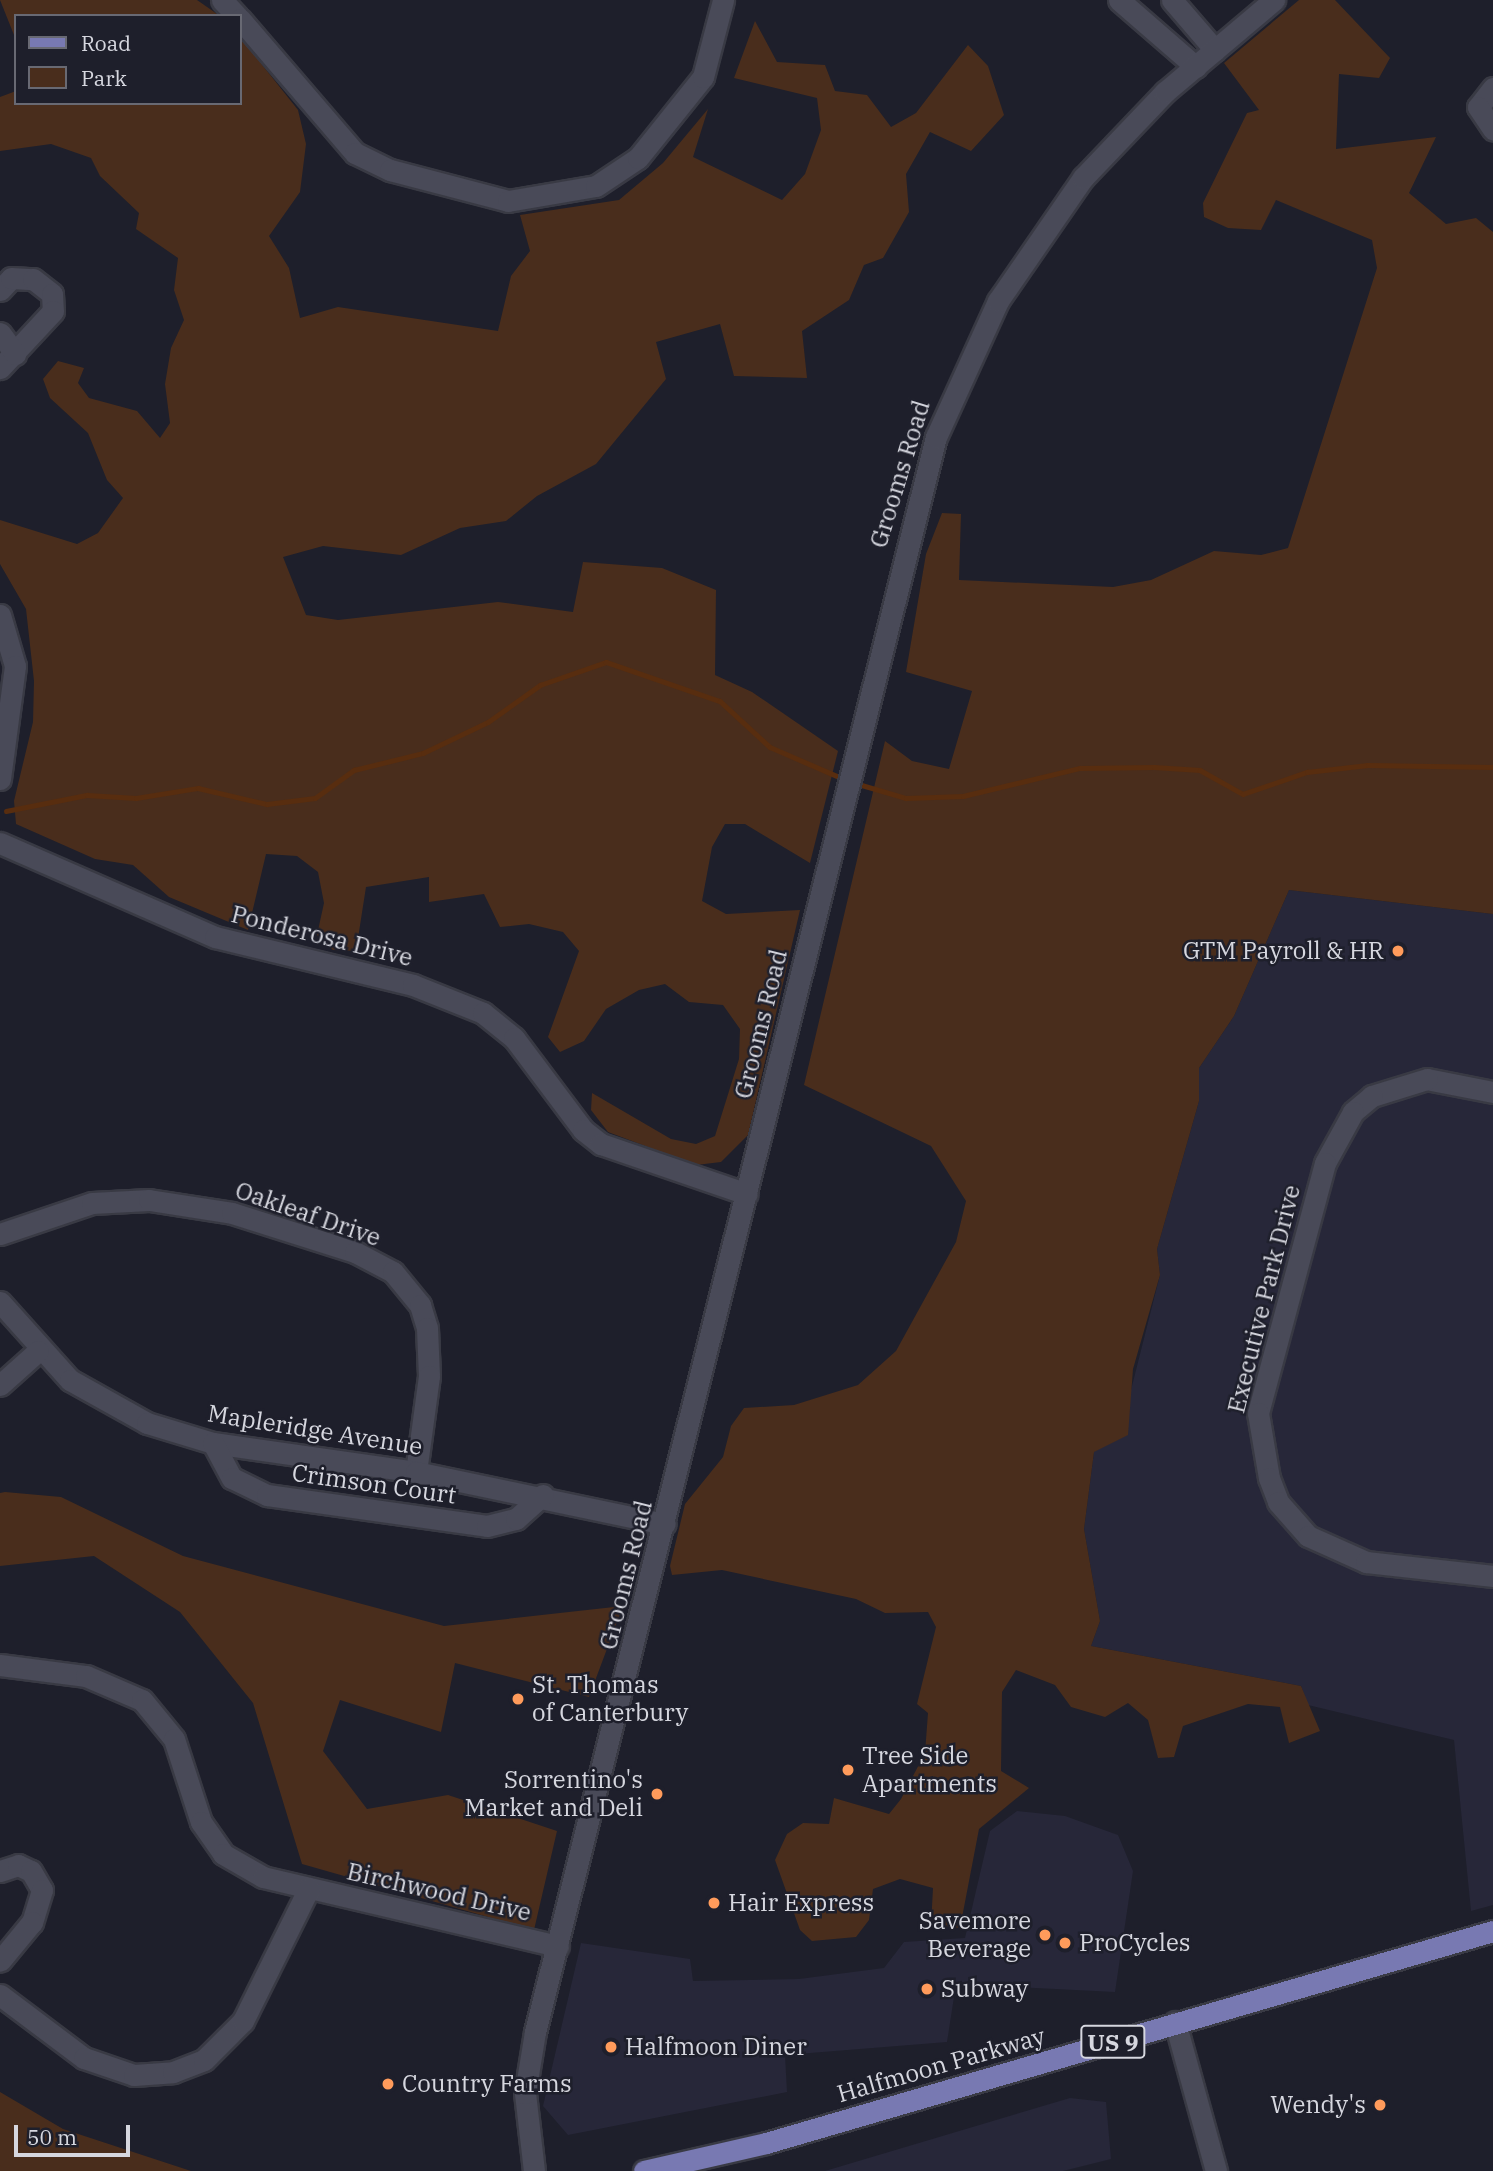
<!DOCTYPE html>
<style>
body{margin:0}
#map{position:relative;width:1493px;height:2171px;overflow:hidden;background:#1e1f2b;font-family:"IBM Plex Serif",serif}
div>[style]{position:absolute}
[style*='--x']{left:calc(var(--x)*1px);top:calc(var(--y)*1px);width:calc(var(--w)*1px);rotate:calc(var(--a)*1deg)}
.built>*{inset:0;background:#272739}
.green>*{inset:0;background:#492d1c}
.stream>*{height:4.5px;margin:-2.25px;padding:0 2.25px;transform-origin:2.25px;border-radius:2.25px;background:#582d0f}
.roads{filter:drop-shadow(2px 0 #393a44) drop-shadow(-2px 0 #393a44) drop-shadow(0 2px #393a44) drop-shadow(0 -2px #393a44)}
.minor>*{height:21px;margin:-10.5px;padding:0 10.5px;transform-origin:10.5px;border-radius:10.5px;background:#494a58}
.major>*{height:21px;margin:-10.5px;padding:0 10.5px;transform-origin:10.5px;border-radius:10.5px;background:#7879b2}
.dots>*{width:19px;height:19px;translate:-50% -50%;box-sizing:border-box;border:4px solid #1e1f2b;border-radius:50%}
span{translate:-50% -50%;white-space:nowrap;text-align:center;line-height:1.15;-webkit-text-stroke:5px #1e1f2b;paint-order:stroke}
.shield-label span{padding:2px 5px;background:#1e1f2b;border:2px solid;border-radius:5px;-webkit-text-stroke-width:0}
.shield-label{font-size:23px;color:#d6d7df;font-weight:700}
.street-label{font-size:24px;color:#d6d7df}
.poi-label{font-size:24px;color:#d6d7df}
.right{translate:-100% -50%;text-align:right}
.left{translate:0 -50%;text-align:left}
.legend{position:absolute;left:14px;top:14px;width:228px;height:91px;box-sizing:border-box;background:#1e1f2b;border:2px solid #686973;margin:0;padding:9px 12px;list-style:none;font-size:21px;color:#d6d7df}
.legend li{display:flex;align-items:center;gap:14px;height:35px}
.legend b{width:35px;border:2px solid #686973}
.scale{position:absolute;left:14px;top:2125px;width:116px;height:32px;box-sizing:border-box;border:4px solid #d6d7df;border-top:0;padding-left:9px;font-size:21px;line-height:24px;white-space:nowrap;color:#d6d7df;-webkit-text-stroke:5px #1e1f2b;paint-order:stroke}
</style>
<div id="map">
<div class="built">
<i style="clip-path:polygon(1289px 890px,1493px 914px,1493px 1905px,1471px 1911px,1454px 1740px,1308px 1705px,1301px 1686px,1091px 1646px,1100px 1621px,1084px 1529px,1094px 1452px,1129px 1398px,1160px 1275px,1157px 1249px,1199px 1101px,1199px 1068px,1234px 1016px)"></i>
<i style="clip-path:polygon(1017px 1811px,1065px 1816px,1118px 1835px,1133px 1871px,1115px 1992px,956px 1984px,947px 2042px,785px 2055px,787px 2092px,568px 2135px,543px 2106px,581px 1943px,690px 1959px,693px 1981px,799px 1979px,884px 1968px,904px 1942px,965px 1938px,990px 1831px)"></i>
<i style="clip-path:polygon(1070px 2098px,1106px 2102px,1111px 2159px,1063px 2171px,825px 2171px)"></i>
</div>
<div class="green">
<i style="clip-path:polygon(0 0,197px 0,220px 16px,16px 16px,16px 40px)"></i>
<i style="clip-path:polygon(1299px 0,1335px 0,1390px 58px,1379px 78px,1339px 74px,1336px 149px,1436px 137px,1409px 193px,1446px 224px,1476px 218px,1493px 232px,1493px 914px,1289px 890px,1234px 1016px,1199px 1068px,1199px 1101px,1157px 1249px,1160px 1275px,1133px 1369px,1128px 1435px,1094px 1452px,1084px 1529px,1100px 1621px,1091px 1646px,1301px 1686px,1320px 1731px,1289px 1743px,1280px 1707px,1248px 1704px,1183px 1726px,1174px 1757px,1158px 1758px,1148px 1720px,1128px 1703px,1105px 1717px,1071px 1707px,1055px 1685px,1016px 1670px,1002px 1692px,1001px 1771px,1029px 1788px,979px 1829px,960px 1928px,931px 1925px,933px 1888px,900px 1879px,873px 1889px,869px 1920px,856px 1937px,812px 1941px,800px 1930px,775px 1860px,787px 1834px,803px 1823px,829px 1824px,834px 1798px,889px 1814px,901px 1799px,925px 1753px,928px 1713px,917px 1704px,936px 1627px,928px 1612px,885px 1613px,856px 1599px,722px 1570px,672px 1575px,670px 1566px,685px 1504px,723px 1457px,731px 1426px,744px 1408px,794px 1405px,858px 1385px,896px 1351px,956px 1242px,966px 1201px,931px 1146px,804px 1085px,885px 741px,912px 761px,949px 769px,972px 691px,906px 672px,926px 554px,942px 513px,961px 514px,959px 580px,1113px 587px,1151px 580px,1214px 551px,1261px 555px,1288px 548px,1377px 268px,1372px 240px,1276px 200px,1261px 230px,1228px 228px,1204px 217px,1203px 203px,1247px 113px,1259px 110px,1224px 63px)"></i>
<i style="clip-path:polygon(755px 21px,777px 62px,825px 65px,835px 91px,867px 95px,891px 127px,916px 113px,968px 45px,988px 66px,1004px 115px,971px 151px,930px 132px,906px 174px,909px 212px,883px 258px,864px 265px,849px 300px,802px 331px,807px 378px,734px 376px,720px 324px,656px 342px,666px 379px,596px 464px,537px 496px,506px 521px,460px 528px,401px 555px,323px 546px,283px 557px,306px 615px,338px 620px,498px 602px,573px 612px,583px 562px,662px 568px,716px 590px,715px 675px,752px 692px,838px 751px,810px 863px,745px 824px,725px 824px,712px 847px,702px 901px,726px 914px,800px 910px,748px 1135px,721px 1162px,696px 1165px,608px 1132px,591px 1110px,592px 1093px,671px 1139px,696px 1144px,715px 1136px,739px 1059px,740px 1029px,723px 1005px,689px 1002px,665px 984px,639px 990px,606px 1009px,584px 1041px,560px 1052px,548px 1037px,579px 951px,563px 932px,529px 924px,500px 927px,484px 894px,429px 902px,429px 877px,366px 887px,356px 951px,333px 950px,317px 935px,324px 903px,318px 872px,297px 856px,266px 854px,248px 930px,169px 897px,133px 865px,95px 859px,16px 824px,14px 801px,33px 722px,34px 681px,26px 609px,0 564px,0 520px,77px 544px,98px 533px,123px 498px,107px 480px,88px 433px,50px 398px,43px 379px,58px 361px,84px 368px,78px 383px,89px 398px,137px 411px,160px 438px,170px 423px,165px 384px,171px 348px,184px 320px,174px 290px,178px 258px,136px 229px,139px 213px,100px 176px,91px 158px,51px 144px,0 151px,0 97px,16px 91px,16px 103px,240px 103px,240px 37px,298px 110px,306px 144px,300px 192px,269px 236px,289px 268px,300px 318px,338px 307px,498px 331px,511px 276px,530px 251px,520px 215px,619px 200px,663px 163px,708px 109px,693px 157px,782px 200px,805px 174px,821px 130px,817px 98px,734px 78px)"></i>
<i style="clip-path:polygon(5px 1492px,61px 1497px,183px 1556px,444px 1626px,623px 1606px,589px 1697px,455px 1663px,441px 1732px,340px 1700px,323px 1751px,367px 1809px,448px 1795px,557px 1831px,534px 1930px,302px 1864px,253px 1703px,180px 1612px,94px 1556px,0 1566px,0 1493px)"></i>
<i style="clip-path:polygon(0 2092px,63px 2129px,191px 2171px,0 2171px)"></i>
</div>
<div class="stream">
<i style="--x:855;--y:783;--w:53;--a:16.4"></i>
<i style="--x:906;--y:798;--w:57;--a:-2"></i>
<i style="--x:963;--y:796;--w:120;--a:-13.5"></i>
<i style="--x:1080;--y:768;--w:74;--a:-0.8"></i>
<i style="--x:1154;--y:767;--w:46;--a:3.7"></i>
<i style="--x:1200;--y:770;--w:49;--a:29.2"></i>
<i style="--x:1243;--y:794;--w:68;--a:-19"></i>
<i style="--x:1307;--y:772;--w:61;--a:-6.5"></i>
<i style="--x:1368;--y:765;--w:125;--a:0.9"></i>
<i style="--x:6;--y:811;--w:83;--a:-11.2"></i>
<i style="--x:87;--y:795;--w:49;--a:3.5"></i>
<i style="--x:136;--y:798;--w:63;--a:-9.2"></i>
<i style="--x:198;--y:788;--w:71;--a:13.1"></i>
<i style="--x:267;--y:804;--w:48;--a:-7.1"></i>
<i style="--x:315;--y:798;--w:48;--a:-35.7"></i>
<i style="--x:354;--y:770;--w:71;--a:-13.8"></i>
<i style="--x:423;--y:753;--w:72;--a:-25.5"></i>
<i style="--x:488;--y:722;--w:64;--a:-35.4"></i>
<i style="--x:540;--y:685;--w:70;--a:-19.2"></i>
<i style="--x:606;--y:662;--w:120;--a:18.9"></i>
<i style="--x:720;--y:701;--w:68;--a:42.6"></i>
<i style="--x:770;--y:747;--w:81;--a:23.4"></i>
</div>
<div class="roads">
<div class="minor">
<i style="--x:222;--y:0;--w:22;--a:47"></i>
<i style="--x:1119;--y:0;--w:102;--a:41"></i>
<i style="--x:1172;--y:0;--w:66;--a:49.3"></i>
<i style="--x:240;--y:19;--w:177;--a:49.4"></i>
<i style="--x:355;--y:153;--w:39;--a:26"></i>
<i style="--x:390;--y:170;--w:122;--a:14.7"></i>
<i style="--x:508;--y:201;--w:89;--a:-9.7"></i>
<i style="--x:596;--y:186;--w:50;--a:-33.7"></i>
<i style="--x:638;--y:158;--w:104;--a:-51.3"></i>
<i style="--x:703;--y:77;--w:80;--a:-75.4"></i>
<i style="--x:1493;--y:88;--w:24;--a:128"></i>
<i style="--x:1478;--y:107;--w:27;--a:56"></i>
<i style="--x:0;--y:290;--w:16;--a:-47"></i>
<i style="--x:11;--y:278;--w:22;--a:3"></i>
<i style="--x:33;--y:279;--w:24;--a:38"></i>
<i style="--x:52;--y:294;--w:17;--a:87"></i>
<i style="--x:53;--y:311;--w:78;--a:132.9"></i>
<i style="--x:0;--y:333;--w:26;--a:54"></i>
<i style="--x:0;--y:615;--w:53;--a:73.6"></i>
<i style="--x:15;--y:666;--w:114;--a:97.6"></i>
<i style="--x:0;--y:843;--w:235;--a:23.6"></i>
<i style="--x:215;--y:937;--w:204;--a:13.6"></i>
<i style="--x:413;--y:985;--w:75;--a:21.8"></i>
<i style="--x:483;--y:1013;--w:40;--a:39"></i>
<i style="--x:514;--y:1038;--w:115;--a:53.1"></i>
<i style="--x:583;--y:1130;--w:23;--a:38"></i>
<i style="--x:601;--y:1144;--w:154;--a:18.9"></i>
<i style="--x:1493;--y:1092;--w:67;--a:-168.9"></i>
<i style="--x:1427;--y:1079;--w:58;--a:162.8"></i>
<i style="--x:1372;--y:1096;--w:25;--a:140"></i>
<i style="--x:1353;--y:1112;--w:58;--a:118.8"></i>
<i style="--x:1325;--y:1163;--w:259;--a:105"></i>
<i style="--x:1258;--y:1413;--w:66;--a:80.4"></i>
<i style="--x:1269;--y:1478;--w:26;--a:69"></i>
<i style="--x:1278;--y:1502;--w:45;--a:48.6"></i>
<i style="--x:1308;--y:1536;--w:64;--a:24.1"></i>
<i style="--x:1366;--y:1562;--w:128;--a:6.3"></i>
<i style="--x:0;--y:1234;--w:97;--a:-18.6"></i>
<i style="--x:92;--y:1203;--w:57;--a:-3"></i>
<i style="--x:149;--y:1200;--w:84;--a:8.9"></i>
<i style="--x:232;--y:1213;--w:129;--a:17.6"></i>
<i style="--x:355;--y:1252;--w:43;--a:27.8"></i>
<i style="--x:393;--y:1272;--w:43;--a:50.7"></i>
<i style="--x:420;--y:1305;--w:24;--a:73"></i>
<i style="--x:427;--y:1328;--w:48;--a:87.6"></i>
<i style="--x:429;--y:1376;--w:97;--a:97.7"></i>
<i style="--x:0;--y:1302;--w:105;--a:48.1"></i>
<i style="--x:70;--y:1380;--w:88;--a:29.2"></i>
<i style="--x:147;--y:1423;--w:69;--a:16.9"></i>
<i style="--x:213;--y:1443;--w:205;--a:8.1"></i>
<i style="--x:416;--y:1472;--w:254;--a:11.8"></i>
<i style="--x:0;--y:1385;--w:51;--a:-41.8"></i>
<i style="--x:213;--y:1443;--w:40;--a:62"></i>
<i style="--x:232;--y:1478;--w:39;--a:26"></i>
<i style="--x:267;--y:1495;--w:222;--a:8"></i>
<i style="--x:487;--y:1526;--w:30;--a:-14"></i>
<i style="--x:516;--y:1519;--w:36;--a:-42"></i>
<i style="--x:0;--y:1665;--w:87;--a:7.3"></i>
<i style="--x:86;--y:1676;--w:61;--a:23.2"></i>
<i style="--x:142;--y:1700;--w:50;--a:50.6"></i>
<i style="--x:174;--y:1739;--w:87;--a:72"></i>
<i style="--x:201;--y:1822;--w:39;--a:55"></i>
<i style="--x:223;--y:1854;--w:46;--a:29.9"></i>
<i style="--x:263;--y:1877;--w:303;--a:13.2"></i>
<i style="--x:0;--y:1871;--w:19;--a:-18"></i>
<i style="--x:18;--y:1865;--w:14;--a:25"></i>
<i style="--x:31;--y:1871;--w:22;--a:60"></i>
<i style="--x:42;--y:1890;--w:34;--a:107"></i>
<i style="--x:32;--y:1922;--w:50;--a:129.4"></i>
<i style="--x:0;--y:1995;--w:105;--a:36.9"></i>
<i style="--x:84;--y:2058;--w:53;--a:18.8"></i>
<i style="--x:134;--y:2075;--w:39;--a:-4"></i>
<i style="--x:173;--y:2072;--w:33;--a:-21"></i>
<i style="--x:204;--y:2060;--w:55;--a:-45"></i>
<i style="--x:243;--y:2021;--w:148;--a:-63.6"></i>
<i style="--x:1175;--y:2022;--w:155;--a:74.6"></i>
<i style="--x:534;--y:2171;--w:79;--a:-96.6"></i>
<i style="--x:525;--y:2093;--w:62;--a:-80.7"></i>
<i style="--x:535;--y:2032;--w:1645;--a:-75.89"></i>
<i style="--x:936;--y:437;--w:149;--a:-65.5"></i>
<i style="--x:998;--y:301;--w:150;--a:-55.4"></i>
<i style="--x:1083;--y:178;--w:119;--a:-46.4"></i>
<i style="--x:1165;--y:92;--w:143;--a:-40.2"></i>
</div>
<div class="major">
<i style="--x:644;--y:2171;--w:125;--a:-12.9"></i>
<i style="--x:766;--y:2143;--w:757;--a:-16.26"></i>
</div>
</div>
<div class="dots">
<i style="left:1398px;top:951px;background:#ff9b5b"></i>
<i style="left:518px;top:1699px;background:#ff9b5b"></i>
<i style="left:848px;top:1770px;background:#ff9b5b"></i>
<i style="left:657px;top:1794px;background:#ff9b5b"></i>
<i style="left:714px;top:1903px;background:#ff9b5b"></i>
<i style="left:1045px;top:1935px;background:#ff9b5b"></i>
<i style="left:1065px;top:1943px;background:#ff9b5b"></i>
<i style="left:927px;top:1989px;background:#ff9b5b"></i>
<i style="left:611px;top:2047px;background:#ff9b5b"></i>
<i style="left:388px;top:2084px;background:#ff9b5b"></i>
<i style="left:1380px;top:2105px;background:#ff9b5b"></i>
</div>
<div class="shield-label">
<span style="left:1113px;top:2042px">US 9</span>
</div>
<div class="street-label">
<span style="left:900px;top:474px;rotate:-73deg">Grooms Road</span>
<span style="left:322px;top:936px;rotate:14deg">Ponderosa Drive</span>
<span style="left:761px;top:1024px;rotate:-76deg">Grooms Road</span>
<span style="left:308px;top:1214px;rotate:19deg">Oakleaf Drive</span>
<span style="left:1264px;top:1299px;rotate:-76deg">Executive Park Drive</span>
<span style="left:315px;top:1430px;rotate:9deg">Mapleridge Avenue</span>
<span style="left:374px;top:1484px;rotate:8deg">Crimson Court</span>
<span style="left:626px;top:1575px;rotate:-76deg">Grooms Road</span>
<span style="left:439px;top:1892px;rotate:13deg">Birchwood Drive</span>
<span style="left:941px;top:2065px;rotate:-16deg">Halfmoon Parkway</span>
</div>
<div class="poi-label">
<span class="right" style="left:1384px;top:951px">GTM Payroll &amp; HR</span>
<span class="left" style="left:532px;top:1699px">St. Thomas<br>of Canterbury</span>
<span class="left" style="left:862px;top:1770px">Tree Side<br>Apartments</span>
<span class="right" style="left:643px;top:1794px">Sorrentino's<br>Market and Deli</span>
<span class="left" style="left:728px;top:1903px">Hair Express</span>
<span class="right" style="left:1031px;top:1935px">Savemore<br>Beverage</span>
<span class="left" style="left:1079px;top:1943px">ProCycles</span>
<span class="left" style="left:941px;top:1989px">Subway</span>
<span class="left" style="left:625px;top:2047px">Halfmoon Diner</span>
<span class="left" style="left:402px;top:2084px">Country Farms</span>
<span class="right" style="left:1366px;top:2105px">Wendy's</span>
</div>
<ul class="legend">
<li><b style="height:9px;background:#7879b2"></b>Road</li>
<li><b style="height:19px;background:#492d1c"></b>Park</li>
</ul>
<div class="scale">50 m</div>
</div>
